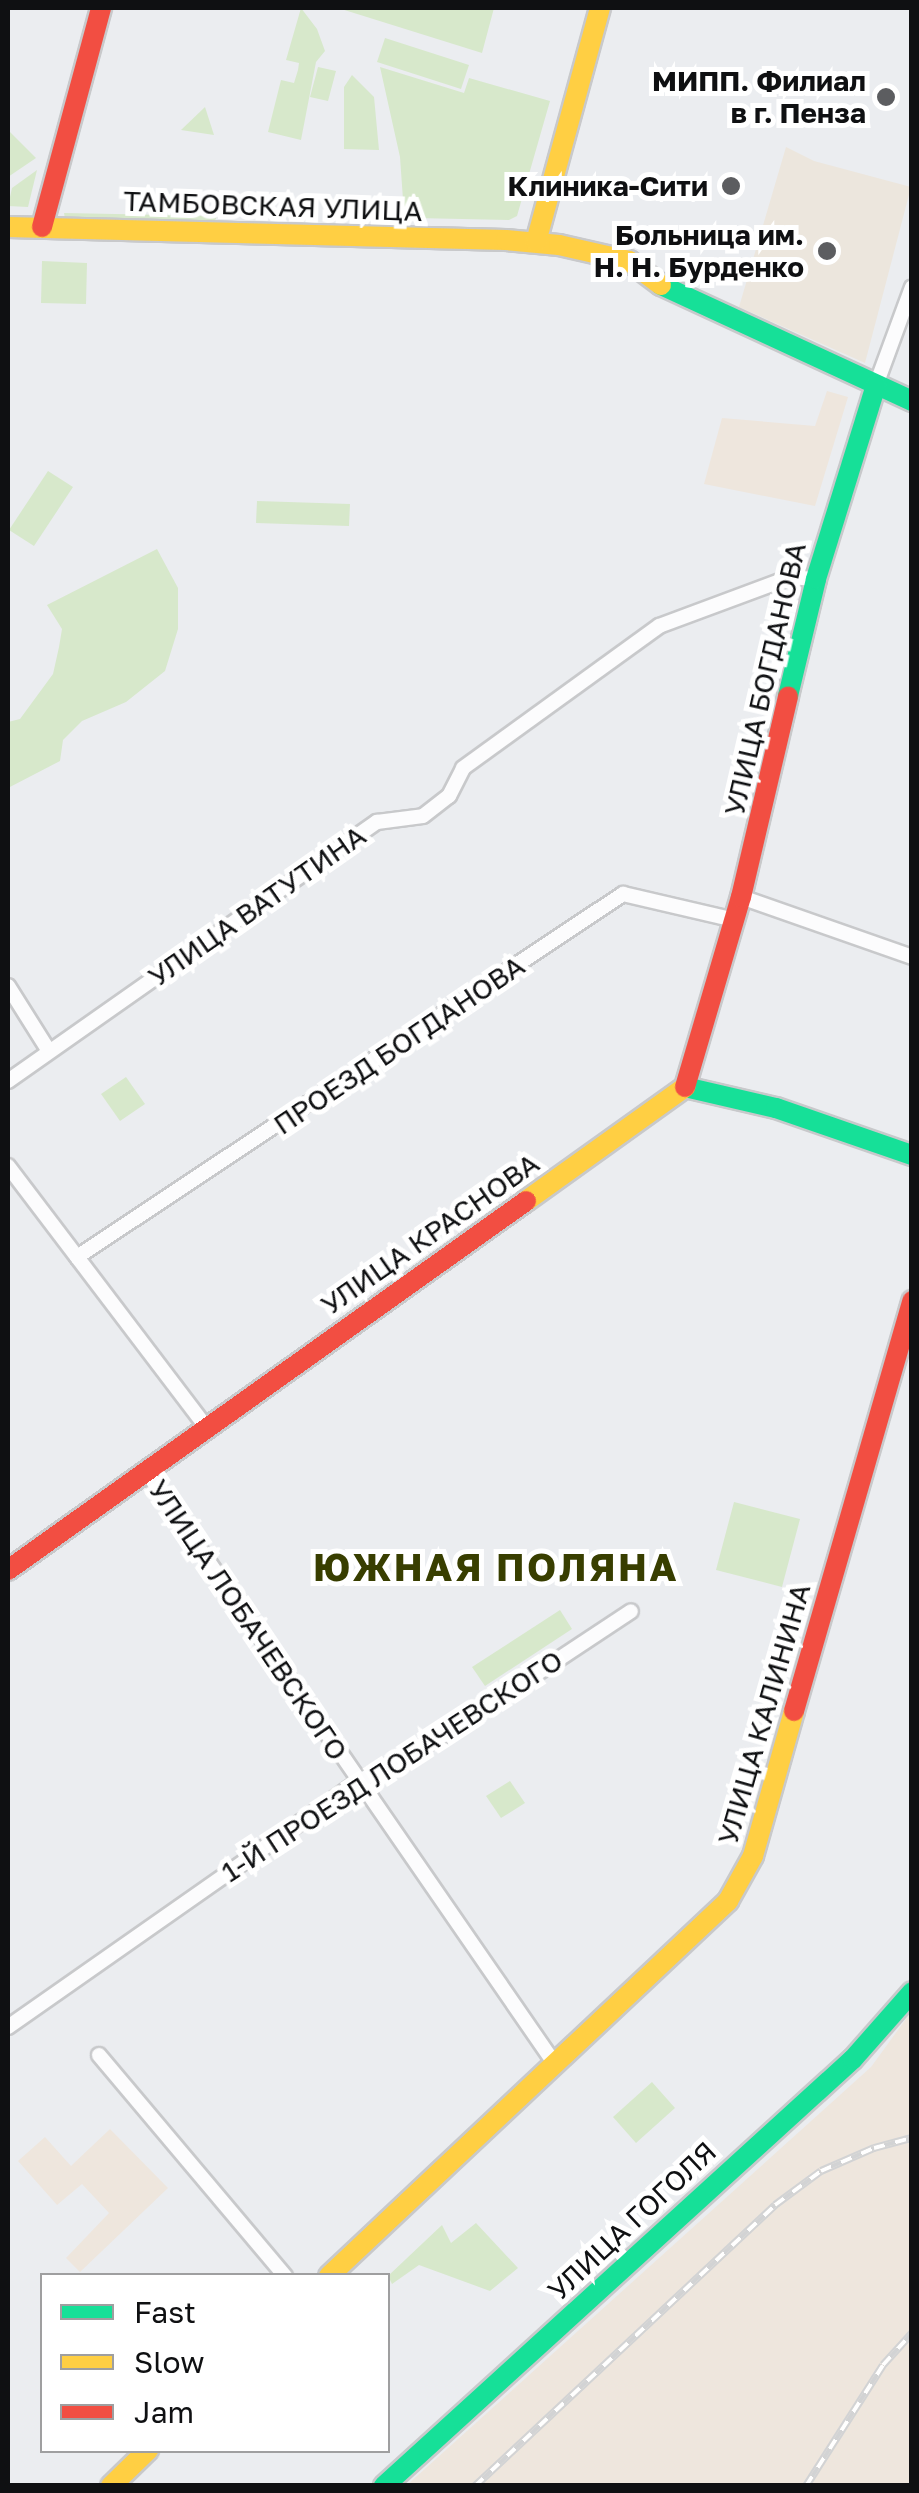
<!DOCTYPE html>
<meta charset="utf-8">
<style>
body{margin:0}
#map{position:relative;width:919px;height:2493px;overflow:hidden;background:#ebedf0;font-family:"Golos Text",sans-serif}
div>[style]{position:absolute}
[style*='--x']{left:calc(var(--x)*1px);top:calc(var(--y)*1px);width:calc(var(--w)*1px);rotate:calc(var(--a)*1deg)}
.industrial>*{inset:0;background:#eee6dd}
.medical>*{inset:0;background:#ece6dd}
.green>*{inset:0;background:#d7e8cb}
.roads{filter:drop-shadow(2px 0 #c8c9cb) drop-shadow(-2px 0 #c8c9cb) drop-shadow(0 2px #c8c9cb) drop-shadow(0 -2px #c8c9cb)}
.street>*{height:14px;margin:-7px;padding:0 7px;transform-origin:7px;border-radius:7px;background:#fcfcfd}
.fast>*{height:20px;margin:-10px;padding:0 10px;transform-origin:10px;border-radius:10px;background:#16e098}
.slow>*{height:20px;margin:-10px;padding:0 10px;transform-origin:10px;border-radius:10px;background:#ffcf43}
.jam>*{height:20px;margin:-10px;padding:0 10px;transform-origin:10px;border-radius:10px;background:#f24e42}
.rail>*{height:8px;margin-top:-4px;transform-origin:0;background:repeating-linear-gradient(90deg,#fff 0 11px,#d2d3d4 0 22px);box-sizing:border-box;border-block:2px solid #d2d3d4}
.dots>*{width:28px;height:28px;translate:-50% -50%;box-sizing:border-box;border:5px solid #fff;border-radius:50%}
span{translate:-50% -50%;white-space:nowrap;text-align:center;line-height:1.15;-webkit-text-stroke:10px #fff;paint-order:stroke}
.poi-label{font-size:28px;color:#0f1012;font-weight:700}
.right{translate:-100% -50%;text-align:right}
.street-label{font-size:28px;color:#0f1012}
.district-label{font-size:38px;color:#383e00;font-weight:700;letter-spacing:2.5px}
.frame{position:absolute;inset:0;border:10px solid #0f1012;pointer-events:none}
.legend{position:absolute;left:40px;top:2273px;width:350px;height:180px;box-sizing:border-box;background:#fff;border:2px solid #9f9fa0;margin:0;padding:12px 18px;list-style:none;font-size:30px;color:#0f1012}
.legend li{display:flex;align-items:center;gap:20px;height:50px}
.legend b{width:50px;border:2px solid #9f9fa0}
</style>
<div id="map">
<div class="industrial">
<i style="clip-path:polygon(827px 391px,848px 397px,815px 506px,704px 484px,722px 418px,815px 426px)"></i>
<i style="clip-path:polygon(911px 2012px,911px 2485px,407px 2485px,871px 2067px)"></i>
<i style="clip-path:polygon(110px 2129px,168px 2188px,80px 2272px,66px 2258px,109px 2213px,82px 2184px,57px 2205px,18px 2161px,45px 2137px,71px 2166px)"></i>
</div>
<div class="medical">
<i style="clip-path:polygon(786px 147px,814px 161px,911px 187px,865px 363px,739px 307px)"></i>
</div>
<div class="green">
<i style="clip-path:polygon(301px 8px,317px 29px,325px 51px,316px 62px,301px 140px,268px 132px,281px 80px,294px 83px,298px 70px,299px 63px,286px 60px)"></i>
<i style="clip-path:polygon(338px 8px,494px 8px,482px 53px)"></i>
<i style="clip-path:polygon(385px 38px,469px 65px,461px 89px,377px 62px)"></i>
<i style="clip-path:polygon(318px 67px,336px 71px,328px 101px,310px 97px)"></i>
<i style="clip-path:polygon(380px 67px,464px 93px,469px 78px,550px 101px,517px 216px,509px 220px,415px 218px,404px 214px,400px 157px)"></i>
<i style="clip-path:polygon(352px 75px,374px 97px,379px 150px,344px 149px,344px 87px)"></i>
<i style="clip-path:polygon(205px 107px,214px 135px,181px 130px)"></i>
<i style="clip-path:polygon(8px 130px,36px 158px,8px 177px)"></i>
<i style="clip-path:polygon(37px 170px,28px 207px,8px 206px,12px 188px)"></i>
<i style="clip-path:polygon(64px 213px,217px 216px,213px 225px,65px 219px)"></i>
<i style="clip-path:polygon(42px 261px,87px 263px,86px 304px,41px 303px)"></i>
<i style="clip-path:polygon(48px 471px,73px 487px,34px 546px,9px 530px)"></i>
<i style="clip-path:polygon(257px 501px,350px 504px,349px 526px,256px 523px)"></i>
<i style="clip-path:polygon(157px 549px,178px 588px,178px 629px,165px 671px,126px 702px,82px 721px,63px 740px,60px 761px,8px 788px,8px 722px,20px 719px,53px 674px,59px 647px,62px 629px,47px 605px)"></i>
<i style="clip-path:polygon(126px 1077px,145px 1104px,120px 1121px,101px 1094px)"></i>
<i style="clip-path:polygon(734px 1502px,800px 1519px,782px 1587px,716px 1570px)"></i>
<i style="clip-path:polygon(560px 1610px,572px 1629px,485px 1686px,472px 1667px)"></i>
<i style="clip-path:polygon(510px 1781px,525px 1803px,501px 1818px,486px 1796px)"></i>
<i style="clip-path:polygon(652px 2082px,675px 2108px,636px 2143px,613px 2117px)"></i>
<i style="clip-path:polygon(476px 2223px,518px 2268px,490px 2291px,419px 2265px,392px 2284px,388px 2276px,442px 2225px,451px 2243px)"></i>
</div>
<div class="roads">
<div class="street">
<i style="--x:876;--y:385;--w:104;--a:-69.8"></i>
<i style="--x:741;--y:897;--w:181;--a:19.3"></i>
<i style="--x:8;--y:986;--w:77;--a:57.8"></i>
<i style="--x:8;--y:1081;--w:451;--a:-35.1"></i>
<i style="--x:377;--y:822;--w:46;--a:-7.4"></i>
<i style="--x:423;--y:816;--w:33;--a:-38"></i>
<i style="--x:449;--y:796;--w:31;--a:-63"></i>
<i style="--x:463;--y:768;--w:242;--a:-35.9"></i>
<i style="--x:659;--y:626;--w:141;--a:-20.4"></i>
<i style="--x:791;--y:577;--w:25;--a:5"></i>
<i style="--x:8;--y:1166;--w:329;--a:52.8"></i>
<i style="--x:77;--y:1257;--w:656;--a:-33.62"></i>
<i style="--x:623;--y:894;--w:115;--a:13.1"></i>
<i style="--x:146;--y:1471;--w:720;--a:55.41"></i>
<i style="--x:8;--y:2027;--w:427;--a:-35"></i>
<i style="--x:358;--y:1782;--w:98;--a:-28.7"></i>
<i style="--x:444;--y:1735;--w:224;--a:-33.5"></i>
<i style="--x:99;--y:2055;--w:289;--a:49.9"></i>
</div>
<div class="fast">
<i style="--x:661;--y:285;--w:277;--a:24.8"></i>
<i style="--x:788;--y:696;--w:120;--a:-76.5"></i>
<i style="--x:816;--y:579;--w:203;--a:-72.8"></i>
<i style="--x:685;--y:1087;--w:93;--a:13"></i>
<i style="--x:776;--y:1108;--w:144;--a:19.1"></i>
<i style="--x:384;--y:2486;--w:634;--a:-42.32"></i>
<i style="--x:853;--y:2059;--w:89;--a:-48.6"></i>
</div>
<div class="slow">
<i style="--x:8;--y:227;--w:498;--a:1.5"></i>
<i style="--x:506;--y:240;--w:53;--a:5.4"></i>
<i style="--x:559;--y:245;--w:72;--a:12.9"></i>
<i style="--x:629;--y:261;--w:40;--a:37"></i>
<i style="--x:536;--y:242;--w:243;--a:-74.7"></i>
<i style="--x:526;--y:1201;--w:196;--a:-35.6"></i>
<i style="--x:329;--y:2276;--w:548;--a:-43.22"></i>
<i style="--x:728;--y:1901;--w:51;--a:-60.9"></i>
<i style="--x:753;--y:1856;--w:151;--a:-74.2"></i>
<i style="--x:111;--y:2486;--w:52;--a:-44.2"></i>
</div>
<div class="jam">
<i style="--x:42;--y:227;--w:227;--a:-74.9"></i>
<i style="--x:685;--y:1087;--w:198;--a:-73.6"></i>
<i style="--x:741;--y:897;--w:206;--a:-76.8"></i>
<i style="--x:8;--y:1570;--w:636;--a:-35.46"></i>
<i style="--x:794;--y:1711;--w:427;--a:-73.9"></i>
</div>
</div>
<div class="rail">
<i style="--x:475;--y:2486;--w:411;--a:-43.1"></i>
<i style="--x:775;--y:2205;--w:57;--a:-36.5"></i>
<i style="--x:821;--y:2171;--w:58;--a:-23.5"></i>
<i style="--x:874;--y:2148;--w:39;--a:-15"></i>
<i style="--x:806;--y:2486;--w:143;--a:-57.5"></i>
<i style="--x:883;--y:2365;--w:43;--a:-47.8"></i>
</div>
<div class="dots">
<i style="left:886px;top:97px;background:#5c5d60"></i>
<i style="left:731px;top:186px;background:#5c5d60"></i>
<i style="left:827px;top:251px;background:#5c5d60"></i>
</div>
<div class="poi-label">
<span class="right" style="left:866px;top:97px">МИПП. Филиал<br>в г. Пенза</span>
<span class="right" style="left:708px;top:186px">Клиника-Сити</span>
<span class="right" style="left:804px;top:251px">Больница им.<br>Н. Н. Бурденко</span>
</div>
<div class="street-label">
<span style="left:273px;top:206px;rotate:2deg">ТАМБОВСКАЯ УЛИЦА</span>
<span style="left:765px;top:679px;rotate:-77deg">УЛИЦА БОГДАНОВА</span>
<span style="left:257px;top:906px;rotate:-35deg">УЛИЦА ВАТУТИНА</span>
<span style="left:399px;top:1045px;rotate:-34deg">ПРОЕЗД БОГДАНОВА</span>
<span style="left:430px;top:1234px;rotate:-35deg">УЛИЦА КРАСНОВА</span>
<span style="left:248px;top:1620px;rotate:56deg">УЛИЦА ЛОБАЧЕВСКОГО</span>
<span style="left:764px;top:1714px;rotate:-74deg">УЛИЦА КАЛИНИНА</span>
<span style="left:392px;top:1766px;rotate:-33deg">1-Й ПРОЕЗД ЛОБАЧЕВСКОГО</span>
<span style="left:632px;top:2221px;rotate:-43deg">УЛИЦА ГОГОЛЯ</span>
</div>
<div class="district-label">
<span style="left:496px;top:1567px">ЮЖНАЯ ПОЛЯНА</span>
</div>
<div class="frame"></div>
<ul class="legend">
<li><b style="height:12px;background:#16e098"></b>Fast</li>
<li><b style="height:12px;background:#ffcf43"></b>Slow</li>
<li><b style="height:12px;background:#f24e42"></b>Jam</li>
</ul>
</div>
